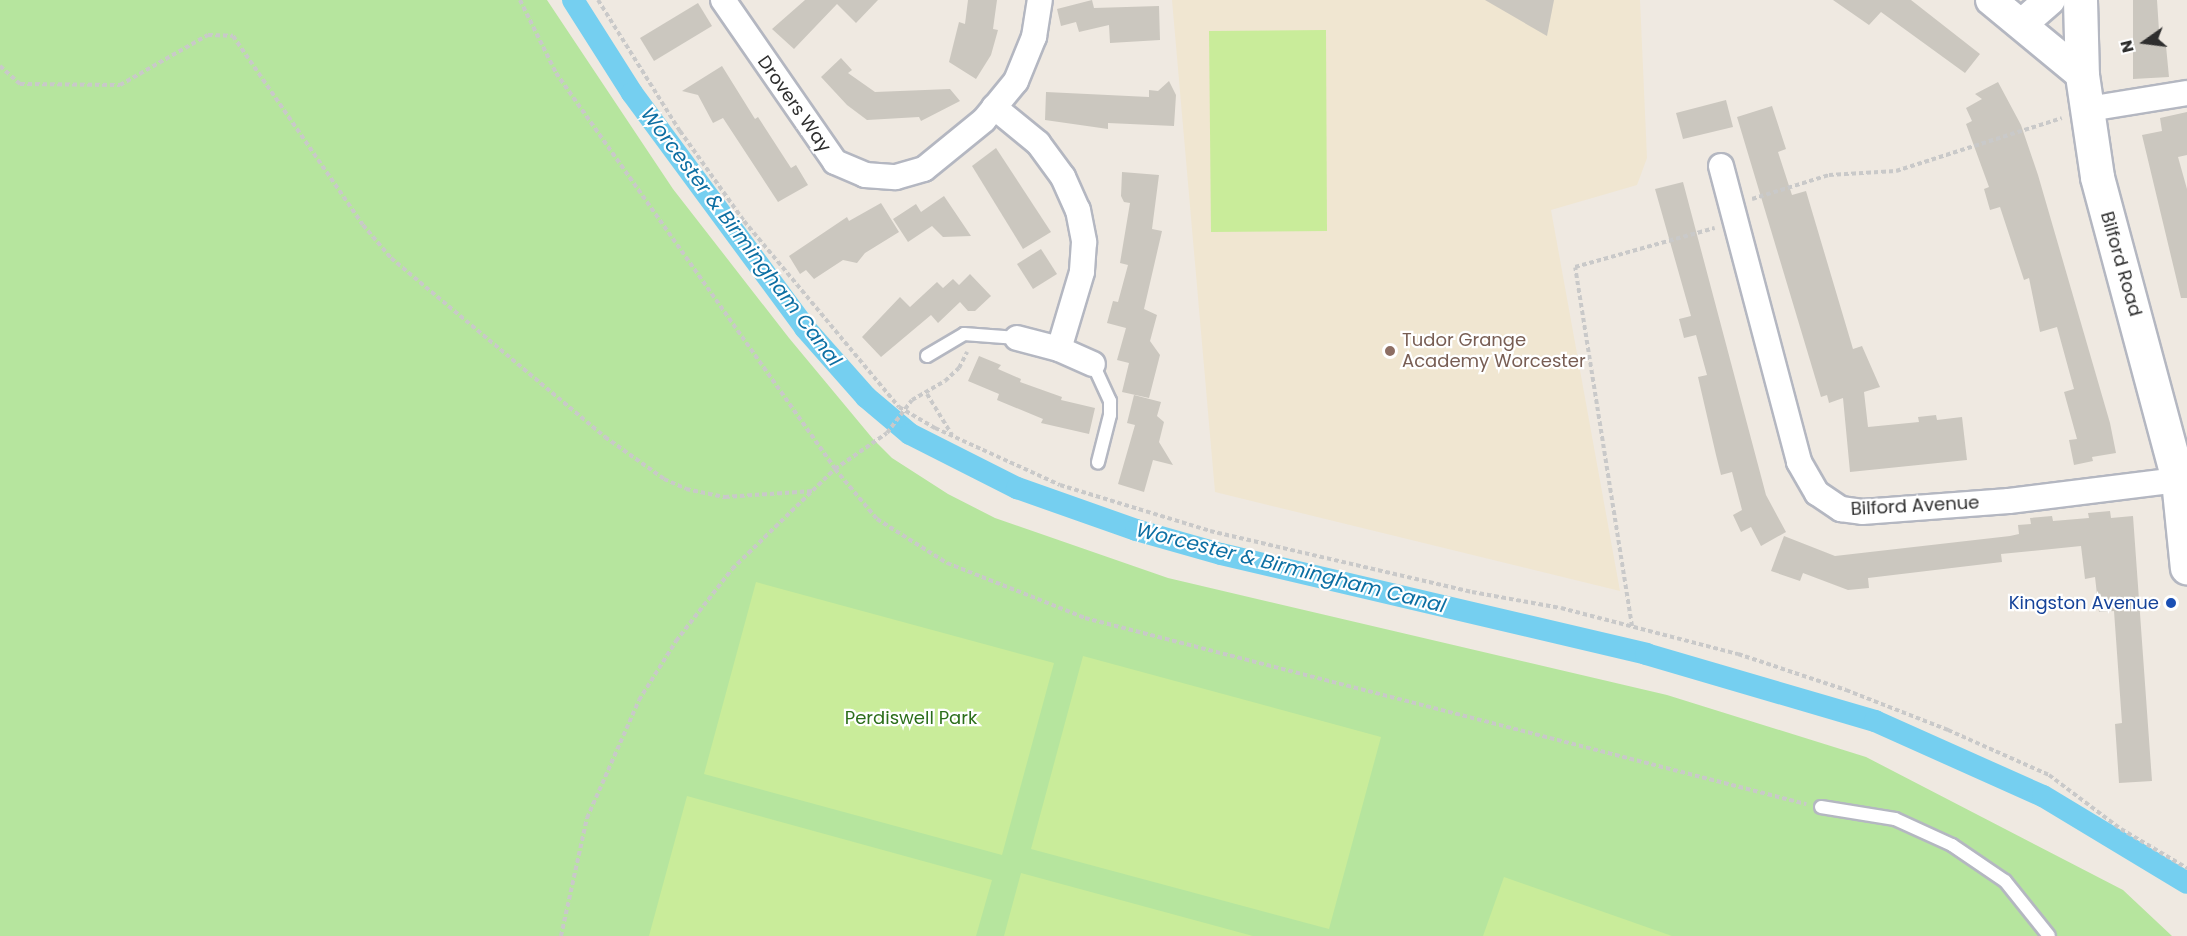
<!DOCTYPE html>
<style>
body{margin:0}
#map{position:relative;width:2187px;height:936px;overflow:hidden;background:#efe9e1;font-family:Poppins,sans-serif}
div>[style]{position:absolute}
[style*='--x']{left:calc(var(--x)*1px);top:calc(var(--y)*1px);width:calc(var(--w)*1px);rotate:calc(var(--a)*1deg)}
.education>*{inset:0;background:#f0e6d1}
.green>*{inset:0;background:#b6e59e}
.pitch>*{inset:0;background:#c9ec9a}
.canal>*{height:22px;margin:-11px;padding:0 11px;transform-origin:11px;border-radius:11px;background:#75cff0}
.building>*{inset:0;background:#cbc7bf}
.path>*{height:4px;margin-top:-2px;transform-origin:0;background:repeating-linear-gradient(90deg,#c9c9c9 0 4.5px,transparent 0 7.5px)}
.roads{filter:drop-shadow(2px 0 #b4b7c1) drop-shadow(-2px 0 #b4b7c1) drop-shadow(0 2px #b4b7c1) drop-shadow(0 -2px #b4b7c1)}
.service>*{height:12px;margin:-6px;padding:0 6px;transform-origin:6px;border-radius:6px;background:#fff}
.minor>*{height:24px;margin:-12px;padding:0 12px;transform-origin:12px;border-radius:12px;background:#fff}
.tertiary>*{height:30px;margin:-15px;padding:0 15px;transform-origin:15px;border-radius:15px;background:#fff}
.secondary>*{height:33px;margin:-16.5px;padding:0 16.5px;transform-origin:16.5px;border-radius:16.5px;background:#fff}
.path-bridge>*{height:4px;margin-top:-2px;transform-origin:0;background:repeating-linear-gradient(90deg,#c9c9c9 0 4.5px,transparent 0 7.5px)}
.dots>*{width:16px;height:16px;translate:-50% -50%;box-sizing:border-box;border:3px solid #fff;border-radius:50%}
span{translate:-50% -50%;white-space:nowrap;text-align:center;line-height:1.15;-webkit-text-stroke:4.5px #fff;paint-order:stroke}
.street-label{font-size:18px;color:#2e2e2e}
.education-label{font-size:18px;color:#785e54}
.left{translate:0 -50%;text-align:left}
.transit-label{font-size:18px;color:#164399}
.right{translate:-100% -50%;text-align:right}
.park-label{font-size:18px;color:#2c6e1b}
.water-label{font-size:20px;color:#0d6fa3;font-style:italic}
.north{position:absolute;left:2115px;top:12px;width:60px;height:60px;-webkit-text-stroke:4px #fff;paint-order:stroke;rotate:256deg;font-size:16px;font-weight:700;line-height:24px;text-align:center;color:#2e2e2e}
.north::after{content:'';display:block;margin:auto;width:21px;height:27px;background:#2e2e2e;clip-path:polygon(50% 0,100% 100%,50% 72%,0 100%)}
</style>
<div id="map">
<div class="education">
<i style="clip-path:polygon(1172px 0,1640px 0,1647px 158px,1637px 185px,1551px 210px,1620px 591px,1215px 492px)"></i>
</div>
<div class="green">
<i style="clip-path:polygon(0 0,547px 0,673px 189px,789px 338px,873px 439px,892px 458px,948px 494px,995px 518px,1168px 578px,1667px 695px,1866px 757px,2123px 890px,2172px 936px,0 936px)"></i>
</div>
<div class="pitch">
<i style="clip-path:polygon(1326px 30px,1327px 231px,1211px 232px,1209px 31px)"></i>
<i style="clip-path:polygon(756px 582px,1054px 663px,1002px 855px,704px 774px)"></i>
<i style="clip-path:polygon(1083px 656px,1381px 737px,1329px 929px,1031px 849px)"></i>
<i style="clip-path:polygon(687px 796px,992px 880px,976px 936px,649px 936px)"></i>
<i style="clip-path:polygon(1021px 873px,1253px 936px,1004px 936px)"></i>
<i style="clip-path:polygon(1504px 877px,1672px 936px,1483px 936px)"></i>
</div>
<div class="canal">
<i style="--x:573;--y:0;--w:110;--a:57.6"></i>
<i style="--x:632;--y:93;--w:292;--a:53.6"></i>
<i style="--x:805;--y:328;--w:92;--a:48.5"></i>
<i style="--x:866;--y:397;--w:57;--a:40.1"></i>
<i style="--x:910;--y:434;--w:120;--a:26.8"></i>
<i style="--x:1017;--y:488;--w:126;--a:19.4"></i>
<i style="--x:1136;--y:530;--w:88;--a:15.8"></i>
<i style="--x:1221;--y:554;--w:437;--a:13.2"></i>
<i style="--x:1646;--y:654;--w:239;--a:16.3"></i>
<i style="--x:1875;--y:721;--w:184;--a:24.1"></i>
<i style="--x:2043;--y:796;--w:168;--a:31.1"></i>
</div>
<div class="building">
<i style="clip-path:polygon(805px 0,878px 0,856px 23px,837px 4px,794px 49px,772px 29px)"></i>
<i style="clip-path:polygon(968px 0,997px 0,993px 29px,998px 30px,991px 55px,976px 79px,949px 62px,959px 22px,965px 24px)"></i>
<i style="clip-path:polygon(1092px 0,1094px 8px,1159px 6px,1160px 40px,1110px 43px,1109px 25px,1079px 32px,1076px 22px,1061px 26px,1057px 9px)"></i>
<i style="clip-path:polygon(1485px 0,1554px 0,1547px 36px)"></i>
<i style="clip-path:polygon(1833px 0,1911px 0,1980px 54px,1965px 73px,1881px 12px,1869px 25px)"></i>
<i style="clip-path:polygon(2133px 0,2157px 0,2160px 46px,2166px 46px,2169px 77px,2133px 79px)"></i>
<i style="clip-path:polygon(698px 3px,712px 26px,654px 61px,640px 38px)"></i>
<i style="clip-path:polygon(841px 58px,852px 70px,848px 73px,875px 92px,950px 89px,960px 101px,921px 121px,919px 117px,867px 120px,847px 105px,821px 77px)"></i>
<i style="clip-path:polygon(722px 66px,755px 119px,758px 117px,791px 168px,796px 165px,808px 185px,778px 202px,723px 118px,713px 123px,698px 95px,682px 91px)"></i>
<i style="clip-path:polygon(1169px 81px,1176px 95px,1174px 126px,1108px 123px,1108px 129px,1045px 120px,1046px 92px,1149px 97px,1149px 90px,1158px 91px)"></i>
<i style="clip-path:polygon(1998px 82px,2021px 125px,2038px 175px,2110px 423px,2116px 453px,2092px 457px,2093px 461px,2074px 465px,2069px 440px,2077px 439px,2064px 392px,2074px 389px,2057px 327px,2040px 332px,2029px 278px,2024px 280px,2000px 207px,1990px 210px,1984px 189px,1989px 187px,1966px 124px,1972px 121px,1966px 108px,1982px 99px,1975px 94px)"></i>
<i style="clip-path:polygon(1726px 100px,1733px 127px,1683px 139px,1676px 113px)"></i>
<i style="clip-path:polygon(1772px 106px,1786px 149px,1778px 152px,1792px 195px,1806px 191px,1853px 349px,1862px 346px,1880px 387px,1864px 392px,1868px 427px,1919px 422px,1918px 417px,1936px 415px,1937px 420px,1962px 417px,1967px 460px,1850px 472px,1843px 398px,1829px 403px,1827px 395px,1821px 397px,1737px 117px)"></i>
<i style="clip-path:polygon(2187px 112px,2187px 155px,2178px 157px,2187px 189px,2187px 298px,2181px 298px,2142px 135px,2162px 131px,2160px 118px)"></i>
<i style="clip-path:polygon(996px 148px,1051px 232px,1023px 249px,972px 166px)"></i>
<i style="clip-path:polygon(1122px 172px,1159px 175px,1152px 229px,1162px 231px,1144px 309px,1157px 315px,1150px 341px,1160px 355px,1149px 398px,1122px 392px,1129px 363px,1117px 360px,1126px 328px,1107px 323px,1113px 301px,1118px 302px,1128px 265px,1120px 263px,1130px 203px,1124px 202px,1121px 196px)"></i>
<i style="clip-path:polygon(1683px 182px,1766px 495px,1786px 532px,1761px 546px,1751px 527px,1741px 532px,1733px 515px,1742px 510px,1732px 472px,1721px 475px,1716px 455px,1698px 377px,1707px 375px,1696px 335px,1684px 338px,1679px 319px,1691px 316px,1655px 189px)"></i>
<i style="clip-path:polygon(944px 196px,971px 236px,943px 237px,932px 226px,908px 242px,893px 219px,916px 204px,921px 212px)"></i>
<i style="clip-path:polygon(881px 203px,899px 232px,865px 253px,857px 263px,843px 260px,814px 279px,806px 270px,800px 274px,789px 256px,847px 217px,849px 221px)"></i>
<i style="clip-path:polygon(1041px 249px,1057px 274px,1033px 289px,1017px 264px)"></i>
<i style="clip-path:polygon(970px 274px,991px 296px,975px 311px,968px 311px,960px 302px,938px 323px,931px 315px,881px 357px,862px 337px,900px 297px,910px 307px,937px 282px,943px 288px,953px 279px,959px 285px)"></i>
<i style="clip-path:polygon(979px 356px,1001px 365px,998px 369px,1021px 379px,1020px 382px,1062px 397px,1061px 400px,1095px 408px,1089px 434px,1041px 423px,1043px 419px,997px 400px,999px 394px,968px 381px)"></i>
<i style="clip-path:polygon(1134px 395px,1161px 402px,1157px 416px,1164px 422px,1159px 442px,1173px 465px,1153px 460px,1144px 492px,1118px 484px,1135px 425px,1127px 423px)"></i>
<i style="clip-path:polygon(2110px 511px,2111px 518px,2133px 516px,2152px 781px,2119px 783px,2115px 724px,2122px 723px,2114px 611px,2099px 612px,2095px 577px,2085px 579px,2081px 546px,2001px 554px,2002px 562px,1868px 578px,1869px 588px,1848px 590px,1803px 573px,1800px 581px,1771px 571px,1784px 536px,1835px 556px,2010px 536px,2019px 534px,2018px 525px,2031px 524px,2030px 518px,2052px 516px,2053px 521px,2089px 518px,2088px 513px)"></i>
</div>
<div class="path">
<i style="--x:520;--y:0;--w:81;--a:63.7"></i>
<i style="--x:556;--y:73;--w:484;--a:54.8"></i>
<i style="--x:835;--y:469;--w:65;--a:50"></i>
<i style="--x:877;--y:519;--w:83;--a:32.2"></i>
<i style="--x:947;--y:563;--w:149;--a:21.7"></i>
<i style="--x:1085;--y:618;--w:745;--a:14.47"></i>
<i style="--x:598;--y:0;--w:155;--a:58"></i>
<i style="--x:680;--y:131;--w:110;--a:54.6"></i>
<i style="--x:744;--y:221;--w:242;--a:50.2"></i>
<i style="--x:899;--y:407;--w:42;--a:30.3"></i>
<i style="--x:935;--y:428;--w:137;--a:24.5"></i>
<i style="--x:1060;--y:485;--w:157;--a:17"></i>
<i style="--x:1210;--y:531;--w:269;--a:13.1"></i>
<i style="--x:1472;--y:592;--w:90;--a:10.2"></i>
<i style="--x:1561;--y:608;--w:183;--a:14.6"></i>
<i style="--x:1738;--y:654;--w:114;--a:18.4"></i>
<i style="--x:1846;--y:690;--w:110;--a:21.4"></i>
<i style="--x:1948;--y:730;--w:111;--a:24"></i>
<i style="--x:2049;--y:775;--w:90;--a:36.9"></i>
<i style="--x:2121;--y:829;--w:77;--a:30.6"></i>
<i style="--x:0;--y:66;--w:27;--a:42"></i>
<i style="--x:20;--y:84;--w:100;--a:0.6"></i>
<i style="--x:120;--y:85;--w:101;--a:-29.6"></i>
<i style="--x:208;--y:35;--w:25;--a:2"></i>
<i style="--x:233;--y:36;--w:229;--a:55.5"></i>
<i style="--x:363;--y:225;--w:43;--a:49.7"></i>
<i style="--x:391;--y:258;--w:279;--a:39.9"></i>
<i style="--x:605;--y:437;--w:72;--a:35.4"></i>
<i style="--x:664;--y:479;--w:24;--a:24"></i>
<i style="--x:686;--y:489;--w:40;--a:12"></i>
<i style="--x:725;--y:497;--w:88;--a:-3.9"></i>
<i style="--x:1752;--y:199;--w:81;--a:-17.3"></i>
<i style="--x:1829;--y:175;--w:67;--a:-3.4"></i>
<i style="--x:1896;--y:171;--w:174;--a:-17.7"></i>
<i style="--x:927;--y:394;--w:48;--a:58.6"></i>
<i style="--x:912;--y:400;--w:38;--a:-30"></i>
<i style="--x:945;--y:381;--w:19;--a:-43"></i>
<i style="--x:959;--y:368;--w:18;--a:-63"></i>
<i style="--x:1632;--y:626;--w:363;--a:-99"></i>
<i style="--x:1575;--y:267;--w:145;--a:-15.6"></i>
<i style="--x:561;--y:936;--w:121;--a:-77.6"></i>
<i style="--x:587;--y:818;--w:129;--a:-66.2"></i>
<i style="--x:639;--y:700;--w:70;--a:-57.9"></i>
<i style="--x:676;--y:641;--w:91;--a:-52.1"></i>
<i style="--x:732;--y:569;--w:144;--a:-44.2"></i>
<i style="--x:835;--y:469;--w:63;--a:-34.7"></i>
</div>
<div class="roads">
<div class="service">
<i style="--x:927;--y:356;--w:43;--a:-30.7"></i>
<i style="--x:964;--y:334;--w:53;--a:4.3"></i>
<i style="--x:1093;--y:364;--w:41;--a:65.3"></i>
<i style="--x:1110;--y:401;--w:14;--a:90"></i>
<i style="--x:1110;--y:415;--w:49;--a:104.3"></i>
<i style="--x:1821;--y:807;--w:75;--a:9.2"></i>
<i style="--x:1895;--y:819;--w:63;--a:24.5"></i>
<i style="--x:1952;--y:845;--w:64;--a:34.2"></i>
<i style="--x:2005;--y:881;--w:70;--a:51.3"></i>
</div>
<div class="minor">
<i style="--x:723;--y:0;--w:197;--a:55.3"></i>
<i style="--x:835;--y:162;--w:33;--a:23"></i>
<i style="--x:865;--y:175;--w:31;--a:4"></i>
<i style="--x:896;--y:177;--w:29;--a:-16"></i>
<i style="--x:924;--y:169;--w:77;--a:-39.2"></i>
<i style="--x:984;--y:120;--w:50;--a:-50.6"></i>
<i style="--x:1016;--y:81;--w:48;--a:-67.8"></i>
<i style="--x:1034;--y:37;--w:37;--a:-81"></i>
<i style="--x:994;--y:107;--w:57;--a:39.3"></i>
<i style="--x:1038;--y:143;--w:42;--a:53.7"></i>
<i style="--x:1063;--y:177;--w:36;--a:66"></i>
<i style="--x:1078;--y:210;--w:33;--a:79"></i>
<i style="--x:1084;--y:242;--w:30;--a:94"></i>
<i style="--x:1082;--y:272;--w:80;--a:106.6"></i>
<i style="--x:2089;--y:109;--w:99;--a:-9.3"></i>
<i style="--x:1721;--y:166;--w:306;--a:75.2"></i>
<i style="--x:1799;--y:462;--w:36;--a:60"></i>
<i style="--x:1817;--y:493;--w:29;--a:34"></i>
<i style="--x:1841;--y:509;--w:21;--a:8"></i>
<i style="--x:1862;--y:512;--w:147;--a:-4.3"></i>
<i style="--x:2009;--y:501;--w:170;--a:-7.1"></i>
<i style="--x:1017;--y:338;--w:43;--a:14.7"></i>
<i style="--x:1059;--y:349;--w:37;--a:24"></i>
</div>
<div class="tertiary">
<i style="--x:1991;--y:0;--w:118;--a:39.5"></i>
<i style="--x:2022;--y:24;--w:37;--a:-41"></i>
</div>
<div class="secondary">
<i style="--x:2080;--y:0;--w:75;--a:88.5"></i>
<i style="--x:2082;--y:75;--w:103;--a:81.6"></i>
<i style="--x:2097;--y:177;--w:314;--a:75"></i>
<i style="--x:2178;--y:480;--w:88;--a:84.2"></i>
</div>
</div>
<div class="path-bridge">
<i style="--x:887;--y:433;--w:41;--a:-52.9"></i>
</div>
<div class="dots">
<i style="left:1390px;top:351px;background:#8d6e63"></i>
<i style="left:2171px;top:603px;background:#1a4fb4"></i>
</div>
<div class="street-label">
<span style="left:794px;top:104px;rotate:55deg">Drovers Way</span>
<span style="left:2121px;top:264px;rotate:74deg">Bilford Road</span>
<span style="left:1915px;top:506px;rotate:-3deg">Bilford Avenue</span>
</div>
<div class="education-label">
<span class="left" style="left:1402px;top:351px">Tudor Grange<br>Academy Worcester</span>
</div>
<div class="transit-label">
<span class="right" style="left:2159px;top:603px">Kingston Avenue</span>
</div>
<div class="park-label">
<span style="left:911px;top:718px">Perdiswell Park</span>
</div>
<div class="water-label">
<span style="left:741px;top:237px;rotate:53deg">Worcester &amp; Birmingham Canal</span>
<span style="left:1291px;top:568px;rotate:14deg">Worcester &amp; Birmingham Canal</span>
</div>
<div class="north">N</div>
</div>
